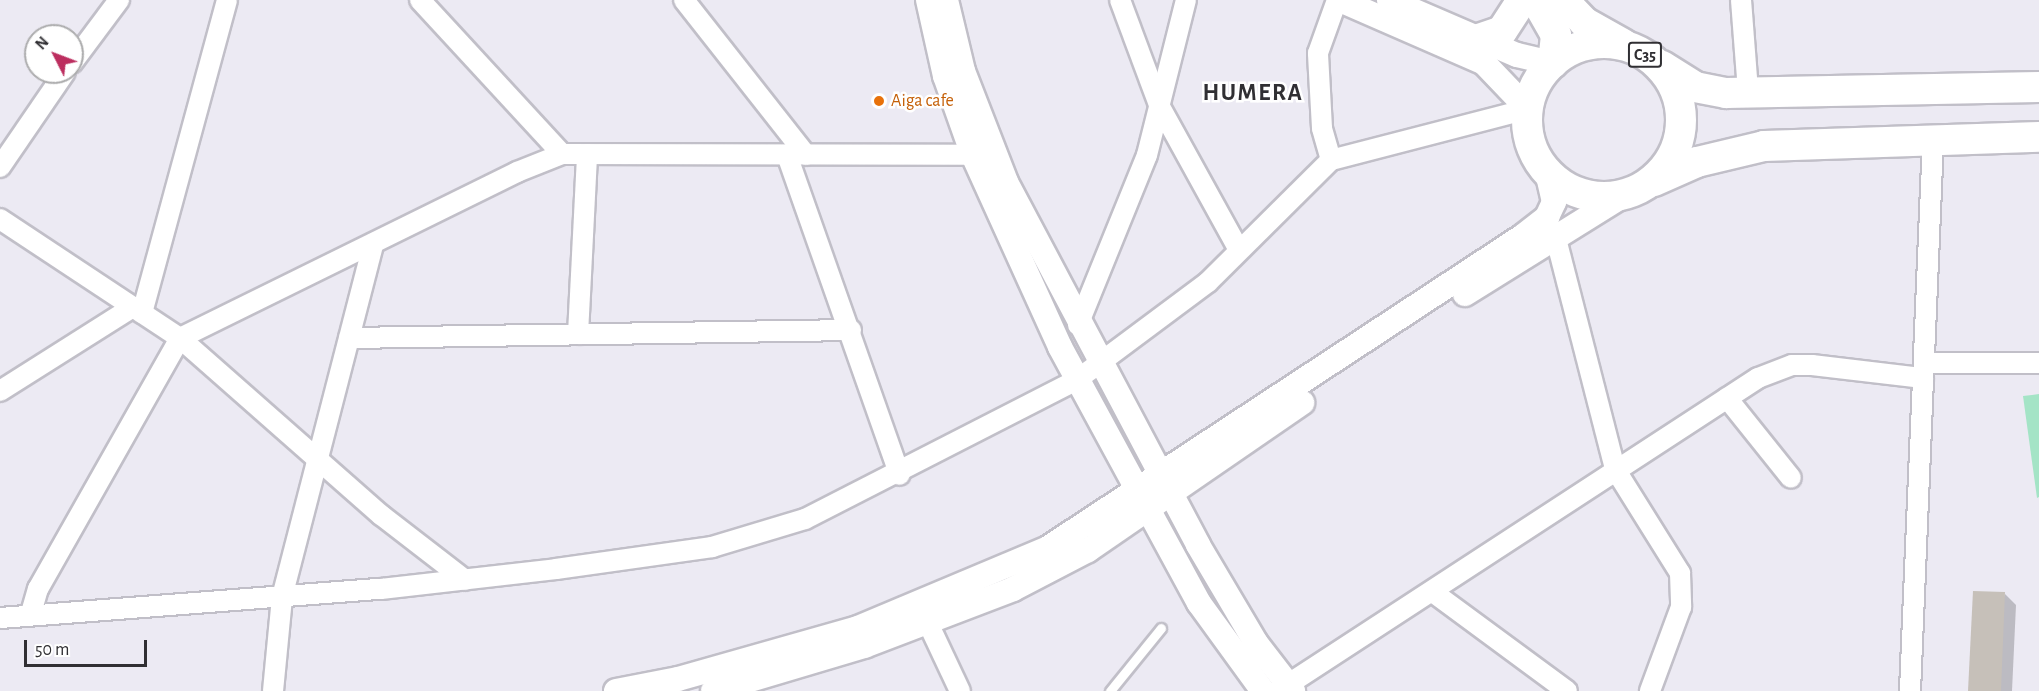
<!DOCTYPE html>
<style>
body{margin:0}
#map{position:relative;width:2039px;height:691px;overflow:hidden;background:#eceaf3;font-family:"Alegreya Sans",sans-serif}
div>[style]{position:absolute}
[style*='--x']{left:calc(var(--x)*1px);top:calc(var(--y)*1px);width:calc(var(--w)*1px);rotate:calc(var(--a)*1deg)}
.green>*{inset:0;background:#a4e4c6}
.shadow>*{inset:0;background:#0003}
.building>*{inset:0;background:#c6c0b9}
.roads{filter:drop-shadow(2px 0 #c1bfc8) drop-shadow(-2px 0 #c1bfc8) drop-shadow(0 2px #c1bfc8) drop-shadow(0 -2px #c1bfc8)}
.service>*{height:9px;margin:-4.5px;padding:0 4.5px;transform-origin:4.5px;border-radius:4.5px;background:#fff}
.minor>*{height:20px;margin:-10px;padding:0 10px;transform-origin:10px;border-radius:10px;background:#fff}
.tertiary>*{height:24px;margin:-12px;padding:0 12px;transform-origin:12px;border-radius:12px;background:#fff}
.primary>*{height:30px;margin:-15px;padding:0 15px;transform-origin:15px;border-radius:15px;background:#fff}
.primary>.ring{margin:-15px;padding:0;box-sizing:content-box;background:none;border:30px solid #fff;border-radius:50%}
.dots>*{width:16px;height:16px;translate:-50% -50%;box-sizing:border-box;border:3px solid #fff;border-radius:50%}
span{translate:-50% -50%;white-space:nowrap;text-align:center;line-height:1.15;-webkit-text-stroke:5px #fff;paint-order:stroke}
.shield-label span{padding:2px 4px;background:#fff;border:2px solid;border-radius:4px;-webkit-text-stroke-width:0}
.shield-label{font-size:16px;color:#302f33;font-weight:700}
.food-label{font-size:18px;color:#c56008}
.left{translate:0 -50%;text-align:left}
.district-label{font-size:24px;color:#302f33;font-weight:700;letter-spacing:1.5px}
.north{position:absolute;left:24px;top:24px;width:60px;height:60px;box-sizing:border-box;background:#fff;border:2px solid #acacad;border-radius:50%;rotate:312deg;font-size:16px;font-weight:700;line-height:24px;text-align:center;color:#302f33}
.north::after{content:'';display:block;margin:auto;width:21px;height:27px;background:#bc2e5f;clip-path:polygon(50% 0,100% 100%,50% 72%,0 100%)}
.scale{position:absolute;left:24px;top:640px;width:123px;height:27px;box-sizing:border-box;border:3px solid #302f33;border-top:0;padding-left:8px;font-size:18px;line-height:21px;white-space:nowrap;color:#302f33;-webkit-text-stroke:4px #fff;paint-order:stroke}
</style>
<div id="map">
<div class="green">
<i style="clip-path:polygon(2039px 394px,2039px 497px,2037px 498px,2023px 396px)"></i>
</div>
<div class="shadow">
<i style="clip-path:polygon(2005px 594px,2016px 605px,2012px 691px,1970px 691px)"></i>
</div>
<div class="building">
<i style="clip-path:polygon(1973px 591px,2005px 592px,2001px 691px,1968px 691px)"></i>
</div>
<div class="roads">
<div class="service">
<i style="--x:1110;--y:691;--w:81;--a:-51"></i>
</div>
<div class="minor">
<i style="--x:420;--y:0;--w:209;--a:47.3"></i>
<i style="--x:684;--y:0;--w:197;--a:51.8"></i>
<i style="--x:1120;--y:0;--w:112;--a:69.6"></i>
<i style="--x:1159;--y:105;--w:166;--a:61.1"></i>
<i style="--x:1741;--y:0;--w:92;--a:85.6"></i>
<i style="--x:72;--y:63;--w:79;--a:-53.3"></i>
<i style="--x:787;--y:155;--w:339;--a:70.6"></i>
<i style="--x:1331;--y:160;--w:33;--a:-106"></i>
<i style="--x:1322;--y:128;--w:75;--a:-93.1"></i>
<i style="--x:1318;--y:53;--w:56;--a:-70.3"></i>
<i style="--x:0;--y:167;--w:115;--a:-55.6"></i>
<i style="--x:0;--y:219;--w:216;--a:33.5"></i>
<i style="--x:180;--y:338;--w:268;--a:41.4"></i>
<i style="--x:381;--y:515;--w:106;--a:37.7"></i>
<i style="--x:1555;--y:235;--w:242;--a:75.6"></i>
<i style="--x:1615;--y:469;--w:123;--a:58"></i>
<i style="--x:1680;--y:573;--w:34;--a:88"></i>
<i style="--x:1681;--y:607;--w:90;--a:110.3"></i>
<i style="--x:142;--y:313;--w:324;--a:-74.8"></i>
<i style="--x:1078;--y:325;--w:183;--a:-67.9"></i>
<i style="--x:1147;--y:155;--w:160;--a:-75.9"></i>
<i style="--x:578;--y:334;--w:180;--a:-87.1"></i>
<i style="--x:349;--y:338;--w:502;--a:-0.91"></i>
<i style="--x:1924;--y:363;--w:115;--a:0"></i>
<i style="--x:0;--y:391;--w:157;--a:-32.3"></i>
<i style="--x:1727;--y:398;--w:102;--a:51.3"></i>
<i style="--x:1434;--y:593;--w:165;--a:36.4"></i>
<i style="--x:31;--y:613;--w:25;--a:-74"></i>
<i style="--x:38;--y:589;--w:288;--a:-60.5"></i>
<i style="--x:180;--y:338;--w:376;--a:-26.2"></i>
<i style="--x:517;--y:172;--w:48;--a:-21.8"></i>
<i style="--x:562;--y:154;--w:411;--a:0.1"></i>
<i style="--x:973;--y:155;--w:13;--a:-27"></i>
<i style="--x:0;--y:618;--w:382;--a:-4.4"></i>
<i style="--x:381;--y:589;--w:176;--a:-6.5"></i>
<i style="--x:556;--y:569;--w:158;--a:-8"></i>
<i style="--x:712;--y:547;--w:97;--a:-16.8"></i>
<i style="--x:805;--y:519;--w:307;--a:-27.1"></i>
<i style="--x:1078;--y:379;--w:162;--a:-36.7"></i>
<i style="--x:1208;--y:282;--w:173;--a:-44.8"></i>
<i style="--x:1331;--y:160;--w:203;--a:-14.5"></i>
<i style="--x:928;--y:623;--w:75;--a:64.8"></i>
<i style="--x:273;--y:691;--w:94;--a:-84.5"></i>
<i style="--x:282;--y:597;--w:365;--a:-75.5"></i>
<i style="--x:1278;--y:691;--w:573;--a:-33.11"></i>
<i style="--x:1758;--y:378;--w:36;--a:-21"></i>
<i style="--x:1792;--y:365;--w:20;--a:0"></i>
<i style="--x:1812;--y:365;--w:112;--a:6.7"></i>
<i style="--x:1910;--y:691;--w:550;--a:-87.61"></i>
</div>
<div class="tertiary">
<i style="--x:928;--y:0;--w:78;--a:77.4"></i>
<i style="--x:945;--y:76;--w:84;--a:70.5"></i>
<i style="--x:973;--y:155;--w:211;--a:65.6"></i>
<i style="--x:1060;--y:347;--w:291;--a:61.5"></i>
<i style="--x:1199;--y:603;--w:109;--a:54"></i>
<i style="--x:946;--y:0;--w:73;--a:76.5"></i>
<i style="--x:963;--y:71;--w:119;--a:68.8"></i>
<i style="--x:1006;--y:182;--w:411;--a:62.1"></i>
<i style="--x:1198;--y:545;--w:114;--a:59.4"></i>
<i style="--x:1256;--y:643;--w:61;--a:52.4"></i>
<i style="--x:1340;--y:0;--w:157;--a:23.6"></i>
<i style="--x:1484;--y:63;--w:64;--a:46.3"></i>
<i style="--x:1389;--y:0;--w:139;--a:23.3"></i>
<i style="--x:1517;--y:55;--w:37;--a:13"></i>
<i style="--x:1465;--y:294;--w:193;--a:-31.9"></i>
<i style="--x:616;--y:691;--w:63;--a:-11"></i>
<i style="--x:678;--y:679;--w:187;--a:-15.8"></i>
<i style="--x:858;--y:628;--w:206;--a:-22.8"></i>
<i style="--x:1048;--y:548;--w:568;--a:-33.3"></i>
<i style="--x:1523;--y:236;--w:31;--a:-38"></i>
<i style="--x:1547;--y:217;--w:17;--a:-65"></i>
<i style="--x:1554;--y:202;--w:32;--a:-103"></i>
<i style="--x:713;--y:691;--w:158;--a:-16.6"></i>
<i style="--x:864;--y:646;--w:160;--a:-20.9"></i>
<i style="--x:1013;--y:589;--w:85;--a:-27.5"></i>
<i style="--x:1088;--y:550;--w:260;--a:-34.5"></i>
</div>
<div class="primary">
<i style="--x:1536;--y:0;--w:40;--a:60.3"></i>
<i style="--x:1556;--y:35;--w:28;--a:96"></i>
<i style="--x:1563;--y:0;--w:30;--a:46"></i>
<i style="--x:1584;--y:22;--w:45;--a:29.4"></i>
<i style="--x:1479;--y:39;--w:24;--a:-19"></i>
<i style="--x:1502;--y:31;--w:37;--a:-57"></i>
<i class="ring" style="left:1527px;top:43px;width:124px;height:124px"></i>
<i style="--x:1662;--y:66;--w:39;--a:32"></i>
<i style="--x:1695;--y:87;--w:32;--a:11"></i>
<i style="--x:1726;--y:93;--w:313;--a:-1.1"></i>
<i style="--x:1654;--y:181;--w:47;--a:-23.8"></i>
<i style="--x:1697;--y:162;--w:69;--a:-13.4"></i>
<i style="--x:1764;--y:146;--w:275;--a:-1.9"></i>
</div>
</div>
<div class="dots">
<i style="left:879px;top:101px;background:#e8710a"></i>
</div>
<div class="shield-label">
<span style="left:1645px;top:55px">C35</span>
</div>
<div class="food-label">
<span class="left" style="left:891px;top:101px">Aiga cafe</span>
</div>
<div class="district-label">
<span style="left:1253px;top:94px">HUMERA</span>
</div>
<div class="north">N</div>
<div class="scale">50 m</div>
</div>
